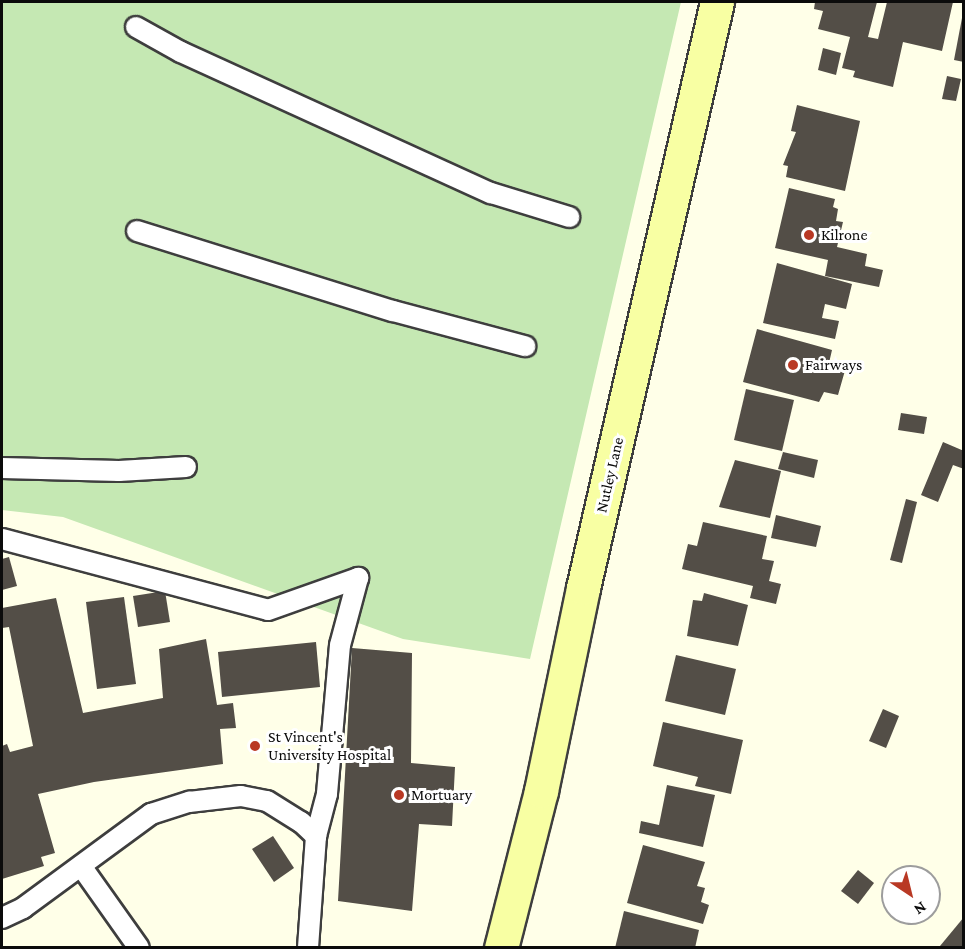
<!DOCTYPE html>
<style>
body{margin:0}
#map{position:relative;width:965px;height:949px;overflow:hidden;background:#ffffe8;font-family:"Crimson Pro",serif}
div>[style]{position:absolute}
[style*='--x']{left:calc(var(--x)*1px);top:calc(var(--y)*1px);width:calc(var(--w)*1px);rotate:calc(var(--a)*1deg)}
.green>*{inset:0;background:#c5e8b3}
.building>*{inset:0;background:#534e47}
.roads{filter:drop-shadow(2px 0 #3e3e3e) drop-shadow(-2px 0 #3e3e3e) drop-shadow(0 2px #3e3e3e) drop-shadow(0 -2px #3e3e3e)}
.lane>*{height:20px;margin:-10px;padding:0 10px;transform-origin:10px;border-radius:10px;background:#fff}
.secondary>*{height:33px;margin:-16.5px;padding:0 16.5px;transform-origin:16.5px;border-radius:16.5px;background:#f8ffa3}
.dots>*{width:16px;height:16px;translate:-50% -50%;box-sizing:border-box;border:3px solid #fff;border-radius:50%}
span{translate:-50% -50%;white-space:nowrap;text-align:center;line-height:1.15;-webkit-text-stroke:6px #fff;paint-order:stroke}
.poi-label{font-size:16px;color:#0b0b0b}
.left{translate:0 -50%;text-align:left}
.street-label{font-size:16px;color:#0b0b0b}
.frame{position:absolute;inset:0;border:3px solid #0b0b0b;pointer-events:none}
.north{position:absolute;left:881px;top:865px;width:60px;height:60px;box-sizing:border-box;background:#fff;border:2px solid #9d9d9d;border-radius:50%;rotate:145deg;font-size:16px;font-weight:700;line-height:24px;text-align:center;color:#0b0b0b}
.north::after{content:'';display:block;margin:auto;width:21px;height:27px;background:#b93924;clip-path:polygon(50% 0,100% 100%,50% 72%,0 100%)}
</style>
<div id="map">
<div class="green">
<i style="clip-path:polygon(2px 2px,681px 2px,530px 659px,403px 639px,63px 517px,2px 510px)"></i>
</div>
<div class="building">
<i style="clip-path:polygon(815px 2px,877px 2px,868px 37px,878px 39px,887px 2px,953px 2px,942px 51px,903px 42px,893px 87px,853px 77px,855px 71px,842px 68px,850px 37px,818px 29px,823px 11px,814px 9px)"></i>
<i style="clip-path:polygon(962px 18px,964px 18px,964px 62px,954px 60px)"></i>
<i style="clip-path:polygon(823px 48px,841px 53px,836px 75px,818px 70px)"></i>
<i style="clip-path:polygon(947px 76px,961px 79px,956px 101px,942px 99px)"></i>
<i style="clip-path:polygon(797px 105px,860px 121px,845px 191px,786px 177px,788px 166px,783px 165px,796px 132px,791px 131px)"></i>
<i style="clip-path:polygon(789px 188px,835px 199px,833px 207px,838px 209px,836px 221px,843px 222px,837px 247px,867px 254px,865px 266px,883px 270px,879px 287px,825px 276px,828px 260px,775px 248px)"></i>
<i style="clip-path:polygon(777px 263px,852px 284px,846px 309px,825px 304px,822px 318px,839px 321px,835px 339px,763px 323px)"></i>
<i style="clip-path:polygon(757px 329px,832px 350px,829px 363px,846px 367px,838px 395px,824px 392px,819px 402px,743px 382px)"></i>
<i style="clip-path:polygon(746px 389px,794px 400px,782px 451px,734px 440px)"></i>
<i style="clip-path:polygon(901px 413px,927px 417px,924px 434px,898px 430px)"></i>
<i style="clip-path:polygon(943px 442px,964px 451px,964px 469px,953px 465px,938px 502px,921px 495px)"></i>
<i style="clip-path:polygon(783px 452px,818px 460px,814px 478px,778px 469px)"></i>
<i style="clip-path:polygon(735px 460px,781px 471px,770px 518px,719px 507px)"></i>
<i style="clip-path:polygon(906px 499px,917px 502px,902px 563px,890px 560px)"></i>
<i style="clip-path:polygon(776px 515px,821px 526px,816px 547px,771px 538px)"></i>
<i style="clip-path:polygon(703px 522px,767px 536px,762px 559px,774px 561px,769px 581px,781px 584px,776px 604px,750px 598px,753px 586px,682px 569px,688px 544px,697px 546px)"></i>
<i style="clip-path:polygon(9px 557px,17px 586px,2px 590px,2px 559px)"></i>
<i style="clip-path:polygon(165px 591px,170px 622px,138px 627px,133px 596px)"></i>
<i style="clip-path:polygon(704px 593px,748px 605px,738px 646px,687px 636px,693px 600px,702px 601px)"></i>
<i style="clip-path:polygon(124px 597px,136px 684px,97px 689px,86px 602px)"></i>
<i style="clip-path:polygon(56px 598px,83px 713px,163px 698px,159px 649px,206px 639px,217px 705px,233px 703px,236px 728px,220px 729px,223px 764px,94px 782px,38px 794px,55px 853px,41px 857px,44px 866px,2px 879px,2px 746px,7px 744px,10px 752px,33px 746px,9px 627px,2px 628px,2px 608px)"></i>
<i style="clip-path:polygon(316px 642px,320px 687px,222px 697px,218px 652px)"></i>
<i style="clip-path:polygon(352px 648px,412px 653px,411px 763px,455px 767px,452px 826px,419px 824px,412px 911px,338px 901px)"></i>
<i style="clip-path:polygon(676px 655px,736px 669px,725px 715px,665px 701px)"></i>
<i style="clip-path:polygon(883px 709px,899px 716px,886px 748px,869px 741px)"></i>
<i style="clip-path:polygon(663px 722px,743px 740px,731px 794px,695px 786px,698px 777px,653px 766px)"></i>
<i style="clip-path:polygon(667px 785px,715px 795px,703px 847px,639px 833px,641px 821px,659px 825px)"></i>
<i style="clip-path:polygon(273px 836px,294px 868px,274px 882px,252px 849px)"></i>
<i style="clip-path:polygon(643px 845px,705px 862px,697px 886px,705px 888px,701px 902px,709px 905px,703px 924px,627px 903px)"></i>
<i style="clip-path:polygon(858px 870px,874px 883px,858px 904px,841px 891px)"></i>
<i style="clip-path:polygon(624px 911px,699px 930px,695px 948px,615px 948px)"></i>
<i style="clip-path:polygon(964px 917px,964px 948px,943px 948px,940px 946px)"></i>
</div>
<div class="roads">
<div class="lane">
<i style="--x:136;--y:27;--w:51;--a:29.1"></i>
<i style="--x:181;--y:52;--w:341;--a:24.5"></i>
<i style="--x:491;--y:193;--w:82;--a:17.1"></i>
<i style="--x:137;--y:231;--w:268;--a:17.4"></i>
<i style="--x:393;--y:311;--w:137;--a:14.9"></i>
<i style="--x:2;--y:468;--w:117;--a:1.5"></i>
<i style="--x:119;--y:471;--w:67;--a:-3.4"></i>
<i style="--x:2;--y:539;--w:275;--a:14.9"></i>
<i style="--x:268;--y:610;--w:96;--a:-19.6"></i>
<i style="--x:358;--y:578;--w:69;--a:105"></i>
<i style="--x:340;--y:645;--w:150;--a:95"></i>
<i style="--x:327;--y:794;--w:43;--a:104.7"></i>
<i style="--x:316;--y:836;--w:112;--a:94.1"></i>
<i style="--x:81;--y:866;--w:100;--a:54.7"></i>
<i style="--x:2;--y:918;--w:23;--a:-25"></i>
<i style="--x:23;--y:908;--w:159;--a:-36.3"></i>
<i style="--x:151;--y:814;--w:40;--a:-18"></i>
<i style="--x:189;--y:802;--w:52;--a:-6.6"></i>
<i style="--x:241;--y:796;--w:26;--a:11"></i>
<i style="--x:267;--y:801;--w:40;--a:32"></i>
<i style="--x:301;--y:822;--w:21;--a:43"></i>
</div>
<div class="secondary">
<i style="--x:501;--y:948;--w:162;--a:-75.7"></i>
<i style="--x:541;--y:791;--w:207;--a:-78.3"></i>
<i style="--x:583;--y:588;--w:601;--a:-77.12"></i>
</div>
</div>
<div class="dots">
<i style="left:809px;top:235px;background:#b93924"></i>
<i style="left:793px;top:365px;background:#b93924"></i>
<i style="left:255px;top:746px;background:#b93924"></i>
<i style="left:399px;top:795px;background:#b93924"></i>
</div>
<div class="poi-label">
<span class="left" style="left:821px;top:235px">Kilrone</span>
<span class="left" style="left:805px;top:365px">Fairways</span>
<span class="left" style="left:268px;top:746px">St Vincent's<br>University Hospital</span>
<span class="left" style="left:411px;top:795px">Mortuary</span>
</div>
<div class="street-label">
<span style="left:610px;top:475px;rotate:-77deg">Nutley Lane</span>
</div>
<div class="frame"></div>
<div class="north">N</div>
</div>
